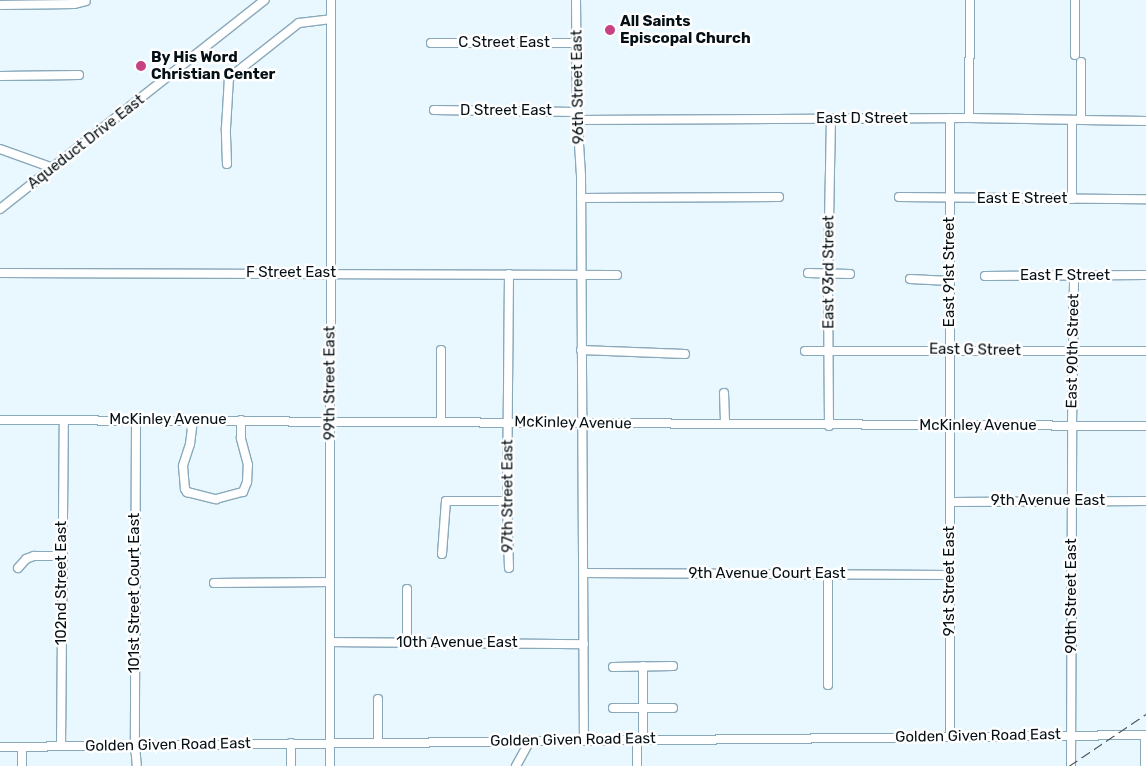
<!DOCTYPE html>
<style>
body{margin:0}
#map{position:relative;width:1146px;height:766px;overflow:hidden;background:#e9f7fe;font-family:Rubik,sans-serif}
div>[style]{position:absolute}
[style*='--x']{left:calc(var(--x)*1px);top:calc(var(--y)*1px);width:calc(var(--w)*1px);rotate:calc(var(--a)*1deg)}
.roads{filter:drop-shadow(1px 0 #89a9bb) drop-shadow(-1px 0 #89a9bb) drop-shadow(0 1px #89a9bb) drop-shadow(0 -1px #89a9bb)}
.minor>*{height:8px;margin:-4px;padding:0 4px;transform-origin:4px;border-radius:4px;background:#fff}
.rail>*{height:1px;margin-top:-0.5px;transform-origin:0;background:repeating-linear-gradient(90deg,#465258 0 10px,transparent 0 15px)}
.dots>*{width:14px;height:14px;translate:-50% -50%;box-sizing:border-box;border:2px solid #fff;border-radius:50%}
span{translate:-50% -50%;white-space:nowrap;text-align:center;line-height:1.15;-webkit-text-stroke:5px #fff;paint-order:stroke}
.poi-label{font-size:15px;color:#051016;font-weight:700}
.left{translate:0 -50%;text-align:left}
.street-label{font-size:15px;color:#051016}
</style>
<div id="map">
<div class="roads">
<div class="minor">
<i style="--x:576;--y:0;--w:112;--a:89.5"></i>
<i style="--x:577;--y:112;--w:63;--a:86.4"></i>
<i style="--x:581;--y:175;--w:565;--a:89.7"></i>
<i style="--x:0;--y:5;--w:74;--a:-0.8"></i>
<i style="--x:74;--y:4;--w:12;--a:-14"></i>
<i style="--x:431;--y:43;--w:145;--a:0"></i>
<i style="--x:1075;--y:55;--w:55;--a:-90"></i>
<i style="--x:0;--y:76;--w:79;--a:-0.7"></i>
<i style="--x:434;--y:110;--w:143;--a:0.8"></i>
<i style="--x:969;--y:118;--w:118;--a:-89.5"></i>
<i style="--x:578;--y:120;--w:391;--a:-0.3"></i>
<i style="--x:969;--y:118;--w:177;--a:1"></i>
<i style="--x:1081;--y:120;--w:58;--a:-90"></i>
<i style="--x:0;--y:149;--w:56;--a:19.7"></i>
<i style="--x:227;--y:164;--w:36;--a:-92"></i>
<i style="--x:226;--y:128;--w:50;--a:-86.6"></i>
<i style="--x:229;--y:78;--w:89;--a:-38.2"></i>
<i style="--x:299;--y:23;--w:32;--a:-7"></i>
<i style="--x:899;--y:197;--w:247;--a:0.5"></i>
<i style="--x:581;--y:198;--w:198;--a:-0.3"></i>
<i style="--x:1072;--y:199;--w:79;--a:-90"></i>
<i style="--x:0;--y:209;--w:337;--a:-38.3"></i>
<i style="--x:0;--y:273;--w:617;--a:0.19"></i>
<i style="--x:808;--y:273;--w:42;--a:1.4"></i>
<i style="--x:509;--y:274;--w:227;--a:90.5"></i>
<i style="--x:507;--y:501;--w:67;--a:88.3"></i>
<i style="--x:985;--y:276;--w:161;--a:-0.4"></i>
<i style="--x:910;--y:279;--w:40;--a:2.9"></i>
<i style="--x:581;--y:350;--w:104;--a:2.2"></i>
<i style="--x:805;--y:351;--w:341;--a:0"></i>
<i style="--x:724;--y:393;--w:31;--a:88"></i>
<i style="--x:0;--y:420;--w:1146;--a:0.3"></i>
<i style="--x:136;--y:420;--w:325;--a:90.2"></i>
<i style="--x:135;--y:745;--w:21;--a:85"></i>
<i style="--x:193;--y:420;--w:24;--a:97"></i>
<i style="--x:190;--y:444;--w:23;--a:108"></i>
<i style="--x:183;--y:466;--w:23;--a:85"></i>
<i style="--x:185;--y:489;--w:4;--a:56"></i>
<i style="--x:187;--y:492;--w:30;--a:14"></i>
<i style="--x:216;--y:499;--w:28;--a:-15"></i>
<i style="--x:243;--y:492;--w:11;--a:-68"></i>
<i style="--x:247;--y:482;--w:17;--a:-87"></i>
<i style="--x:248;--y:465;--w:28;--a:-105"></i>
<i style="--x:241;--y:438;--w:18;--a:-90"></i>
<i style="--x:441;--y:421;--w:71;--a:-90"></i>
<i style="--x:829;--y:426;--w:152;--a:-90.4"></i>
<i style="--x:828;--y:274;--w:156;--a:-88.9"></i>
<i style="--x:951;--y:502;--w:195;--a:-0.3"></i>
<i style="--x:442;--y:554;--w:53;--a:-85.7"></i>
<i style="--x:446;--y:501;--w:61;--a:0"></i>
<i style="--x:18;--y:568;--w:12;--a:-48"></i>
<i style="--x:26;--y:559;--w:9;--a:-21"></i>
<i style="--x:34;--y:556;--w:28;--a:0"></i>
<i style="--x:584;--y:573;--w:365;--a:0.3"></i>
<i style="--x:828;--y:574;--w:111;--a:90"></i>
<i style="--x:214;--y:583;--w:116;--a:-0.5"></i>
<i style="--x:407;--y:589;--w:54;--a:90"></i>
<i style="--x:330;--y:642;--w:254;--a:0.5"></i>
<i style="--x:643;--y:666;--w:73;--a:90"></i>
<i style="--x:613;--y:667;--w:60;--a:-1"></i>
<i style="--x:378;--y:699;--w:44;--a:90"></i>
<i style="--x:613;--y:708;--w:60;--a:0"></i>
<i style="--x:1145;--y:735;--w:31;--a:90"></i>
<i style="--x:950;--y:737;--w:619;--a:-90"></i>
<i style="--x:61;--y:746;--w:326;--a:-89.5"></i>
<i style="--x:0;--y:747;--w:1146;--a:-0.6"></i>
<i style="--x:22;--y:766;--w:19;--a:-90"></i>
<i style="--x:291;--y:766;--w:23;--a:-90"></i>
<i style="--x:330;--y:766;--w:766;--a:-89.93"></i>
<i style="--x:516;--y:766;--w:29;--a:-61"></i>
<i style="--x:637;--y:766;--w:27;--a:-90"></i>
<i style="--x:1071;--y:766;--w:340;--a:-89.8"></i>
<i style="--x:1072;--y:426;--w:149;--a:-89.2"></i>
</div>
</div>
<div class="rail">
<i style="--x:1069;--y:766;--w:93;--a:-34"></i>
</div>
<div class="dots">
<i style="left:610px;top:30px;background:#c74183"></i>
<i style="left:141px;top:66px;background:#c74183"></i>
</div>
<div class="poi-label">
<span class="left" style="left:620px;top:30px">All Saints<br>Episcopal Church</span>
<span class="left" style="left:151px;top:66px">By His Word<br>Christian Center</span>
</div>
<div class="street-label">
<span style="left:504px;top:43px">C Street East</span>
<span style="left:578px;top:87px;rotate:-91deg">96th Street East</span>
<span style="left:506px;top:111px">D Street East</span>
<span style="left:862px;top:119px">East D Street</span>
<span style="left:86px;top:142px;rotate:-38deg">Aqueduct Drive East</span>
<span style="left:1022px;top:199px">East E Street</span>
<span style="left:829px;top:272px;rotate:-90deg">East 93rd Street</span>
<span style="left:950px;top:272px;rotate:-90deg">East 91st Street</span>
<span style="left:291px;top:273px">F Street East</span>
<span style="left:1065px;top:276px">East F Street</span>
<span style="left:975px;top:350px;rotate:1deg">East G Street</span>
<span style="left:1073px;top:351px;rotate:-89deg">East 90th Street</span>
<span style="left:330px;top:383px;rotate:-90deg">99th Street East</span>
<span style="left:168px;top:420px">McKinley Avenue</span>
<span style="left:573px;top:423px;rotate:1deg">McKinley Avenue</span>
<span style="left:978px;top:426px">McKinley Avenue</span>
<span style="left:508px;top:496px;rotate:-90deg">97th Street East</span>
<span style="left:1048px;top:501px">9th Avenue East</span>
<span style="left:767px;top:574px">9th Avenue Court East</span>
<span style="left:950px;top:581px;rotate:-90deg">91st Street East</span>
<span style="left:62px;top:583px;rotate:-90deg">102nd Street East</span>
<span style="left:135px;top:593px;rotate:-90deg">101st Street Court East</span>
<span style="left:1072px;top:596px;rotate:-90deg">90th Street East</span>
<span style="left:457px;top:643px">10th Avenue East</span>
<span style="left:978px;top:736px;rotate:-1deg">Golden Given Road East</span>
<span style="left:573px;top:740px;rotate:-1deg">Golden Given Road East</span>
<span style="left:168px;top:745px;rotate:-1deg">Golden Given Road East</span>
</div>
</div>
